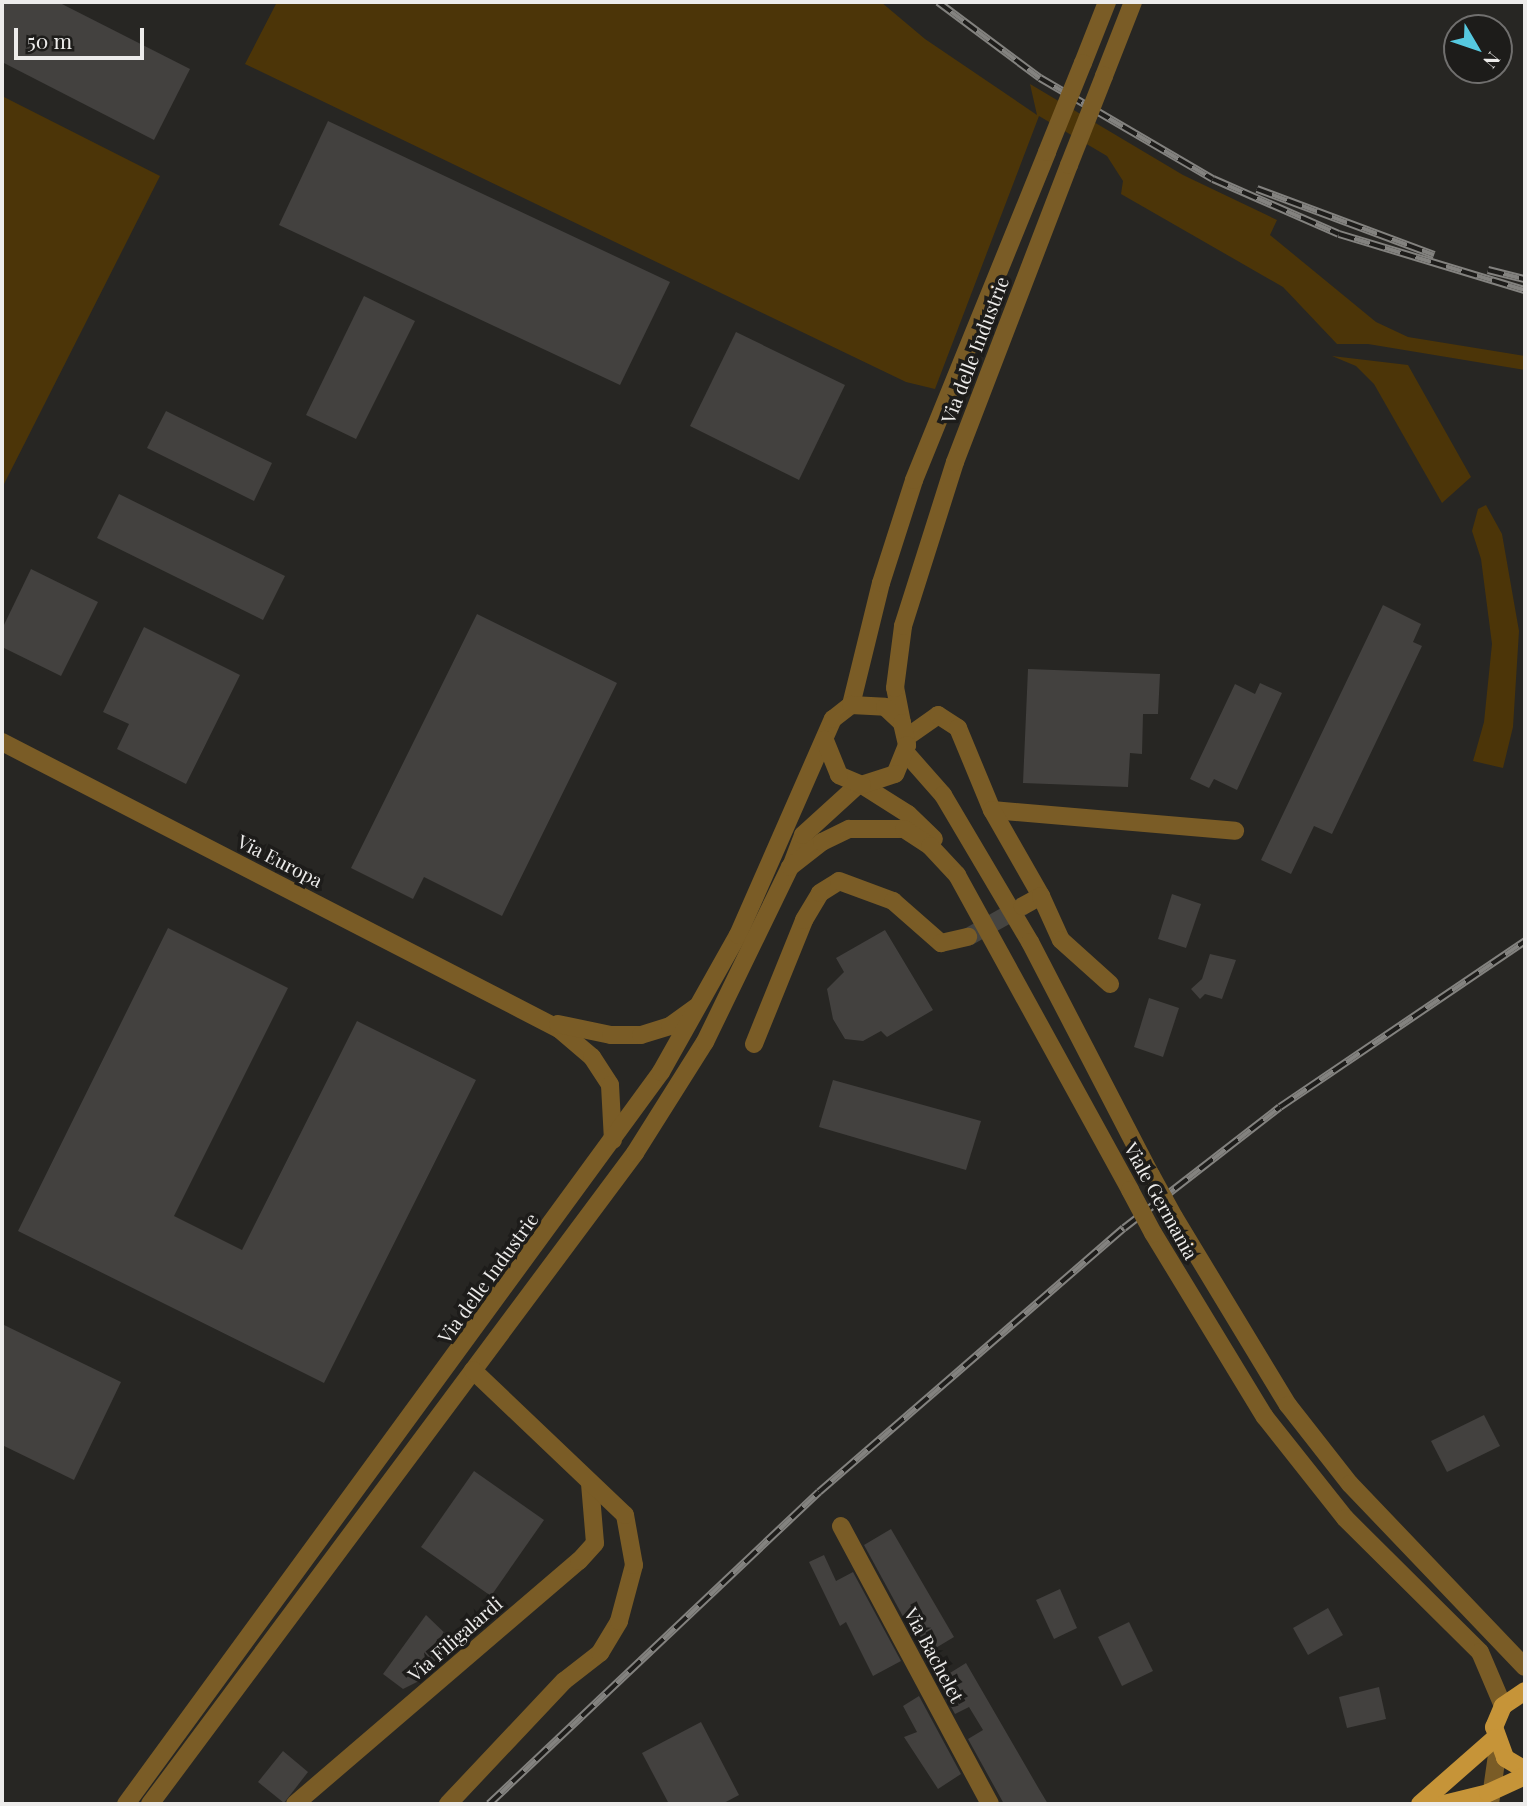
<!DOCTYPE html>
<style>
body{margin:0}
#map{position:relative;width:1527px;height:1806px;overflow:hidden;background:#272623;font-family:"Playfair Display",serif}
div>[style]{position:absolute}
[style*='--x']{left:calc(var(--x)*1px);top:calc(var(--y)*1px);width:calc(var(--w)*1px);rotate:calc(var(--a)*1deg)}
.green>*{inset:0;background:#4c3508}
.building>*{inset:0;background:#43413f}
.minor-tunnel>*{height:18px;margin-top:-9px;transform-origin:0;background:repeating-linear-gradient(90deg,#454441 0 18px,transparent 0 27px)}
.minor>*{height:18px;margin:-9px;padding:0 9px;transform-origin:9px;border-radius:9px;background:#7a5c26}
.major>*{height:18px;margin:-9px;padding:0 9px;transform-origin:9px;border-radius:9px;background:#c69438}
.rail>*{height:8px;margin-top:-4px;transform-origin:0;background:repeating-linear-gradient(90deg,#1d1c1a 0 16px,#83827f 0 32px);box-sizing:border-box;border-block:2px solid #83827f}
.minor-bridge>*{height:18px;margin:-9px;padding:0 9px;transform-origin:9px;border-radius:9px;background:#7a5c26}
span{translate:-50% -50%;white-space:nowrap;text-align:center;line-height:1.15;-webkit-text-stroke:7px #1d1c1a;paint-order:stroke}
.street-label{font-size:19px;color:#edeceb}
.frame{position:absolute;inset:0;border:4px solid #edeceb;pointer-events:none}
.north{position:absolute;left:1443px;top:14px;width:70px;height:70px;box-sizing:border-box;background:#1d1c1a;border:2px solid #706f6e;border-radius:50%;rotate:129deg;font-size:19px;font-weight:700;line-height:28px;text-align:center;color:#edeceb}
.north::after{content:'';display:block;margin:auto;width:24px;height:32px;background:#56c9e0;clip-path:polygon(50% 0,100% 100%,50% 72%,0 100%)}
.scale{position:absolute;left:14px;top:28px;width:130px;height:32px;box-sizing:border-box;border:4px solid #edeceb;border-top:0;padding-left:9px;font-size:21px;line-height:24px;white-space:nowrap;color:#edeceb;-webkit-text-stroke:5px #1d1c1a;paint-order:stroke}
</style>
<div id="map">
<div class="green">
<i style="clip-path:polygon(277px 2px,881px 2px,925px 39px,1037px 115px,1030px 84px,1183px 175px,1277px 220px,1270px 235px,1376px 322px,1408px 337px,1525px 356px,1525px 370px,1368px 344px,1337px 344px,1283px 287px,1121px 194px,1123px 181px,1107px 156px,1039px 116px,935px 389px,906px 382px,245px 64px)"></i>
<i style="clip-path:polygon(2px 96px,160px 176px,2px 488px)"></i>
<i style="clip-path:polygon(1332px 356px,1408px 365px,1471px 477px,1442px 503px,1374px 384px,1356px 366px)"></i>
<i style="clip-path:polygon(1486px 505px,1502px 534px,1519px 631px,1513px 727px,1503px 768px,1473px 761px,1484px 722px,1492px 644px,1481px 559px,1472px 531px,1478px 509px)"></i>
</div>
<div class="building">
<i style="clip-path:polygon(2px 2px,58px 2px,190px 69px,154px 140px,2px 62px)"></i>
<i style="clip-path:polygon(328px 121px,670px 282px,620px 385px,279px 225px)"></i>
<i style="clip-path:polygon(364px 296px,415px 321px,356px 439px,306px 415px)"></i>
<i style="clip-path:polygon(736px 332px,845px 385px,799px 480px,690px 426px)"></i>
<i style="clip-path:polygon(166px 411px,272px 463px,254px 501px,147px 448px)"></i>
<i style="clip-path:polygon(119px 494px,285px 576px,263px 620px,97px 538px)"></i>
<i style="clip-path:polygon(31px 569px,98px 602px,61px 676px,2px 647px,2px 629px)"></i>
<i style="clip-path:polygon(1383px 605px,1421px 624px,1413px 642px,1422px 646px,1332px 834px,1314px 826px,1291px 874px,1261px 860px)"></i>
<i style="clip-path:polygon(477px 614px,617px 683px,502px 916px,424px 877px,413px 899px,351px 868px)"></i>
<i style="clip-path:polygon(144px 627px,240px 675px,186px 784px,117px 749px,129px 724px,103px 712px)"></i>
<i style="clip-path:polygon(1028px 669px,1160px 674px,1158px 714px,1143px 714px,1142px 754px,1130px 753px,1128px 787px,1023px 783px)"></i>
<i style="clip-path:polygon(1260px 683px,1282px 693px,1237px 790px,1214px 779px,1209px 788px,1190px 779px,1235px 684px,1255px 694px)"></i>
<i style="clip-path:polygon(1172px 894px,1201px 904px,1186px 948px,1158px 939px)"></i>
<i style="clip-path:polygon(168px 928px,288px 988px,174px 1216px,242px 1250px,357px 1021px,476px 1080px,324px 1383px,18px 1231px)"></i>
<i style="clip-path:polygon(885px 930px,933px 1010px,887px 1037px,881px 1031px,863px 1041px,845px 1039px,833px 1019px,827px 989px,844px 972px,836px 958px)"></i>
<i style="clip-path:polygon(1210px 954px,1236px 960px,1222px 999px,1205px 994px,1200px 999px,1191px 989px,1202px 979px)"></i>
<i style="clip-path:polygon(1149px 998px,1179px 1008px,1163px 1057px,1134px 1047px)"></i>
<i style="clip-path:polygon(833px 1080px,981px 1121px,966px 1170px,819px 1127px)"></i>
<i style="clip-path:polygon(2px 1324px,121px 1382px,74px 1480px,2px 1445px)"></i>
<i style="clip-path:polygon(1484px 1415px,1500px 1446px,1447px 1472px,1431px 1441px)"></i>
<i style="clip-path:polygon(474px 1471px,544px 1520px,491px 1596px,421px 1547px)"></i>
<i style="clip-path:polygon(891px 1529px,954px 1637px,924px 1655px,864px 1545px)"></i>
<i style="clip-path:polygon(824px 1555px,836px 1581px,853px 1572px,901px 1661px,873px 1676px,846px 1622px,840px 1626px,809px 1562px)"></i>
<i style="clip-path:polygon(1060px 1589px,1077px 1628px,1054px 1639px,1036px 1600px)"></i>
<i style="clip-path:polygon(1328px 1608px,1343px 1635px,1308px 1655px,1293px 1628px)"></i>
<i style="clip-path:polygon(426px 1615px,452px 1640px,425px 1678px,403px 1689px,383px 1674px)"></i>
<i style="clip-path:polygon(1129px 1622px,1153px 1671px,1122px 1686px,1098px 1637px)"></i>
<i style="clip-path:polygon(966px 1663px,1039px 1789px,1048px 1804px,1004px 1804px,968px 1739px,983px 1730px,969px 1707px,955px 1714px,937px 1681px)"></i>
<i style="clip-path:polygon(1379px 1687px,1386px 1719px,1347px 1728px,1339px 1697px)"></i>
<i style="clip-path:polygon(919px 1696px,961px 1774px,938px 1789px,904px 1737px,917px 1732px,903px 1706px)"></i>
<i style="clip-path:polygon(701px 1722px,739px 1795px,722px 1804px,669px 1804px,642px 1753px)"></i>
<i style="clip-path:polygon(283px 1751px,308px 1772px,284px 1803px,258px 1782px)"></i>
</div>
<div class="minor-tunnel">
<i style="--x:968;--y:937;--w:63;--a:-29.4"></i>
</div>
<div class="minor">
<i style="--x:1083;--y:63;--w:66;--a:-68.5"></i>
<i style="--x:1104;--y:76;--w:79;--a:-68.6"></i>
<i style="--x:851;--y:705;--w:126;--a:-76.2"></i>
<i style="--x:881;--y:583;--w:108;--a:-72.2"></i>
<i style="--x:914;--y:480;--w:354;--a:-67.9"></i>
<i style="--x:902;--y:723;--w:36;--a:-101"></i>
<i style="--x:895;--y:688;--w:63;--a:-82.6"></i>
<i style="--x:903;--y:626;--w:172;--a:-72.4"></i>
<i style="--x:955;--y:462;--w:318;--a:-69"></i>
<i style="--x:907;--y:737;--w:38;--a:-35"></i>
<i style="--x:938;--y:715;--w:24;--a:33"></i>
<i style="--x:958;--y:728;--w:89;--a:67.5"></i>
<i style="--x:992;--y:810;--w:244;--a:4.9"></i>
<i style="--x:2;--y:742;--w:627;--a:27.26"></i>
<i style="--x:559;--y:1029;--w:43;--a:40.3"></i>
<i style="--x:592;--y:1057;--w:33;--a:57"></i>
<i style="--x:610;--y:1085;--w:55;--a:86.9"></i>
<i style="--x:906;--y:753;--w:56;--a:48.6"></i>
<i style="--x:943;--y:795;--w:171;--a:59.4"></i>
<i style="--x:1030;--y:942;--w:263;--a:62.6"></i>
<i style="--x:862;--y:785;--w:54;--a:32.2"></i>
<i style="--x:908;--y:814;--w:36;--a:44"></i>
<i style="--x:992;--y:810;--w:99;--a:60.3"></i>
<i style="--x:1041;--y:896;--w:21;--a:151"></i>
<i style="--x:792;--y:864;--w:31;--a:-69"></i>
<i style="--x:803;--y:835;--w:74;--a:-42.3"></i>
<i style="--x:1041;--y:896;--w:48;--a:65.6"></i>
<i style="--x:1061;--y:940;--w:66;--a:41.9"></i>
<i style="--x:558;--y:1024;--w:54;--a:11.7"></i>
<i style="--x:611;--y:1035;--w:30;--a:0"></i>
<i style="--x:641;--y:1035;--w:30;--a:-17"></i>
<i style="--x:670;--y:1026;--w:32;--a:-36"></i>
<i style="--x:754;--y:1044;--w:134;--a:-68"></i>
<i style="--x:804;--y:920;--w:31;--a:-59"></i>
<i style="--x:820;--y:893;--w:22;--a:-32"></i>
<i style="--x:839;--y:881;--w:58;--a:20.3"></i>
<i style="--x:893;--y:901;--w:64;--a:41.2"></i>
<i style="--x:941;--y:943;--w:28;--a:-13"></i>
<i style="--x:1174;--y:1217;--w:220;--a:58.8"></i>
<i style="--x:1288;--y:1405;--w:100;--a:51.9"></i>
<i style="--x:1350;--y:1484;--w:253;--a:46.3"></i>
<i style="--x:1153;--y:1233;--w:215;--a:58.7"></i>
<i style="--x:1265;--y:1417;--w:129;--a:51.6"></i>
<i style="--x:1345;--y:1518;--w:190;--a:44.8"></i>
<i style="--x:1480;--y:1652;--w:59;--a:66.9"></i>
<i style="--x:841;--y:1526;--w:315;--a:61.8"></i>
<i style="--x:126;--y:1804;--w:907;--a:-53.84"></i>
<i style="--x:661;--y:1072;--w:157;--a:-60.7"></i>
<i style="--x:738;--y:935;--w:236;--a:-66.3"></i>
<i style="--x:833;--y:719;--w:23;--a:-38"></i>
<i style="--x:851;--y:705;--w:34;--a:3"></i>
<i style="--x:885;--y:707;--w:23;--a:43"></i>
<i style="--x:902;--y:723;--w:23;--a:77"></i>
<i style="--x:907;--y:745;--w:31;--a:112"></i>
<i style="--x:895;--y:774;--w:35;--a:162"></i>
<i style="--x:862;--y:785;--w:25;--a:-157"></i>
<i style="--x:839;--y:775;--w:38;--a:-112"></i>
<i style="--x:150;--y:1804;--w:812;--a:-53.31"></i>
<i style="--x:635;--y:1153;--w:131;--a:-57.8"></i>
<i style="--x:705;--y:1042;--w:195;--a:-64.1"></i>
<i style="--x:790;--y:867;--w:41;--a:-38"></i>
<i style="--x:822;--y:842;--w:30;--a:-26"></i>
<i style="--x:849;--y:829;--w:55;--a:0"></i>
<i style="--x:904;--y:829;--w:31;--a:33"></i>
<i style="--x:930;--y:846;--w:40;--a:47"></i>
<i style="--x:957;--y:875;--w:359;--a:61.2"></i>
<i style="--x:295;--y:1804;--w:374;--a:-40.6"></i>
<i style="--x:579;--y:1561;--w:24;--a:-48"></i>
<i style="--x:595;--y:1543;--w:60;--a:-94.8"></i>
<i style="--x:448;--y:1804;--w:169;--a:-46.7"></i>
<i style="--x:564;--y:1681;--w:46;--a:-37.9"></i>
<i style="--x:600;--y:1653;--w:37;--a:-59"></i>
<i style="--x:619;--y:1621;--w:58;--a:-75"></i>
<i style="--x:634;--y:1565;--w:51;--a:-100.2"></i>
<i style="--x:625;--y:1515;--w:210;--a:-136.4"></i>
<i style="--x:1490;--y:1804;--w:57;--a:-81.9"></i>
</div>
<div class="major">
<i style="--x:1525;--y:1691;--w:27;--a:146"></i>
<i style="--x:1503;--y:1706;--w:23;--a:113"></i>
<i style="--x:1494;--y:1727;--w:33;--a:70"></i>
<i style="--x:1505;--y:1758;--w:23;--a:31"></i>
<i style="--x:1420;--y:1804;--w:100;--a:-41.3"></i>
<i style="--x:1444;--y:1804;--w:45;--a:-14"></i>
<i style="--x:1488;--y:1793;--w:41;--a:-24.7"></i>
</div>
<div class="rail">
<i style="--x:938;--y:2;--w:127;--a:36.7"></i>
<i style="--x:1040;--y:78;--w:200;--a:30.3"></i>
<i style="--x:1213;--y:179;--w:137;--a:23.6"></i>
<i style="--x:1339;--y:234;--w:194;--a:16.8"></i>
<i style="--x:1257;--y:189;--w:189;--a:20.4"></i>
<i style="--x:1488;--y:270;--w:38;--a:14"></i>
<i style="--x:489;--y:1804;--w:454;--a:-43.4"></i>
<i style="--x:819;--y:1492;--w:403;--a:-40.9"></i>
<i style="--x:1124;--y:1228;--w:197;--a:-37.8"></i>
<i style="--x:1280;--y:1107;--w:296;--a:-34.1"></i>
</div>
<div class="minor-bridge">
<i style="--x:1047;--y:152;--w:96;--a:-68"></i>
<i style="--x:1069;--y:165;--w:96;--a:-68.5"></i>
<i style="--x:1151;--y:1175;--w:48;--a:61.3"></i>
<i style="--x:1130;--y:1190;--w:49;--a:61.9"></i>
</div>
<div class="street-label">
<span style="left:975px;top:350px;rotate:-69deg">Via delle Industrie</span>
<span style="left:280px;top:861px;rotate:27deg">Via Europa</span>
<span style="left:1161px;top:1201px;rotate:61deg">Viale Germania</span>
<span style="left:488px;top:1278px;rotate:-54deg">Via delle Industrie</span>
<span style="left:455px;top:1639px;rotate:-41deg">Via Filigalardi</span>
<span style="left:934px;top:1655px;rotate:62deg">Via Bachelet</span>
</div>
<div class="frame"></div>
<div class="north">N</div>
<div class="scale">50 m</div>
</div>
